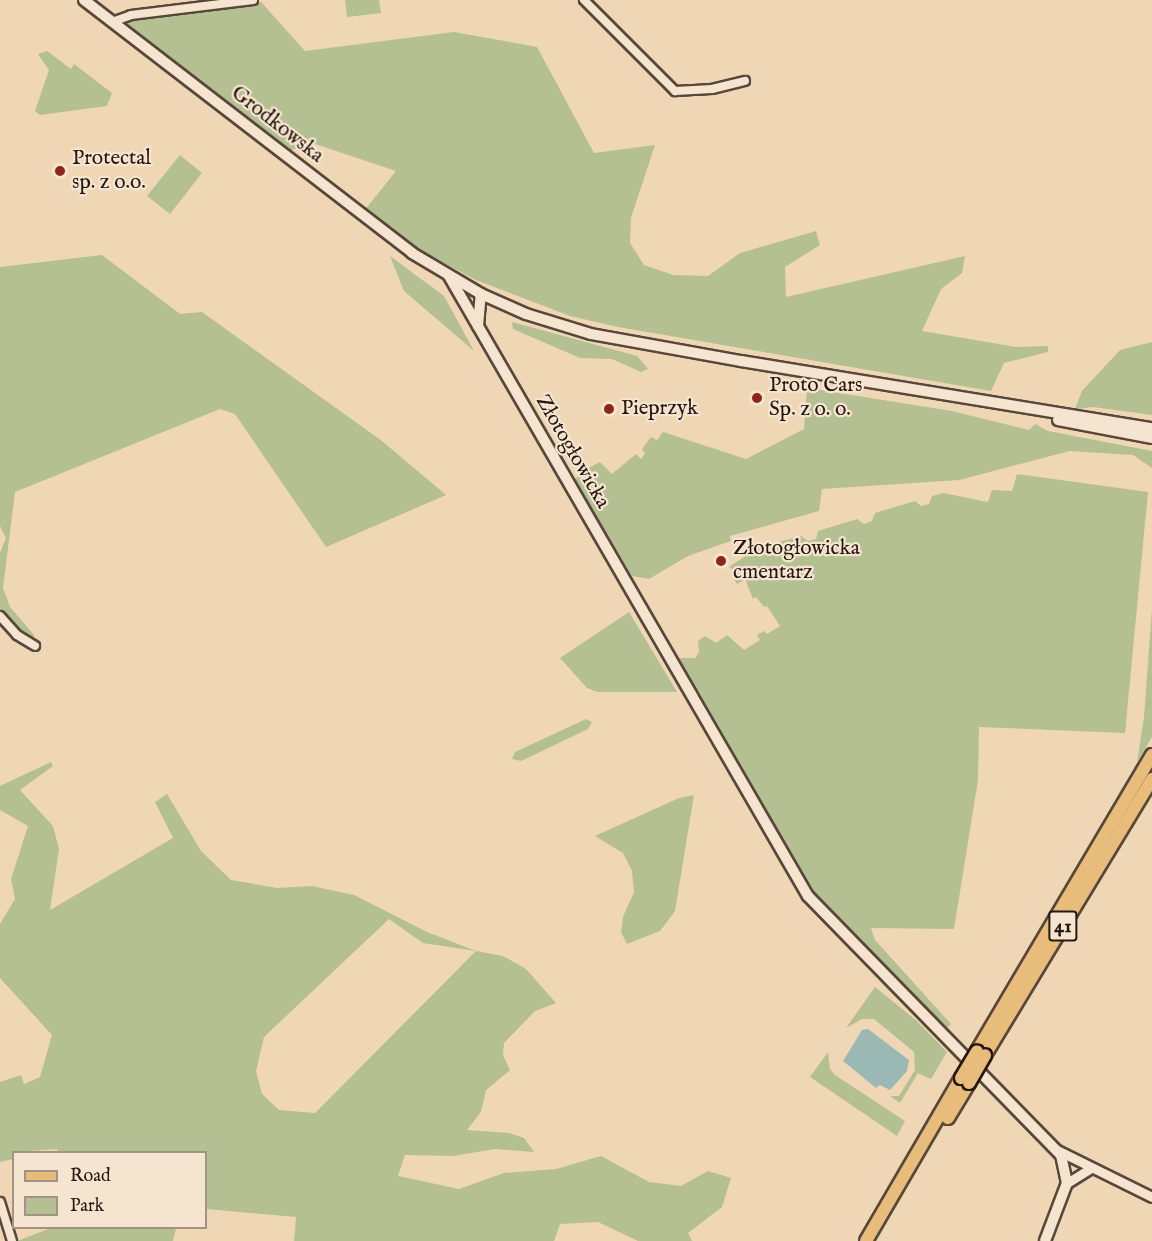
<!DOCTYPE html>
<meta charset="utf-8">
<style>
body{margin:0}
#map{position:relative;width:1152px;height:1241px;overflow:hidden;background:#efd7b6;font-family:"IM FELL English",serif}
div>[style]{position:absolute}
[style*='--x']{left:calc(var(--x)*1px);top:calc(var(--y)*1px);width:calc(var(--w)*1px);rotate:calc(var(--a)*1deg)}
.green>*{inset:0;background:#b4bf92}
.water>*{inset:0;background:#9ab8b4}
.roads{filter:drop-shadow(2px 0 #58473a) drop-shadow(-2px 0 #58473a) drop-shadow(0 2px #58473a) drop-shadow(0 -2px #58473a)}
.minor>*{height:8px;margin:-4px;padding:0 4px;transform-origin:4px;border-radius:4px;background:#f5e5d0}
.tertiary>*{height:9px;margin:-4.5px;padding:0 4.5px;transform-origin:4.5px;border-radius:4.5px;background:#f5e5d0}
.secondary>*{height:10px;margin:-5px;padding:0 5px;transform-origin:5px;border-radius:5px;background:#f5e5d0}
.primary>*{height:12px;margin:-6px;padding:0 6px;transform-origin:6px;border-radius:6px;background:#e8bc7b}
.bridges{filter:drop-shadow(2px 0 #261711) drop-shadow(-2px 0 #261711) drop-shadow(0 2px #261711) drop-shadow(0 -2px #261711)}
.primary-bridge>*{height:12px;margin:-6px;padding:0 6px;transform-origin:6px;border-radius:6px;background:#e8bc7b}
.dots>*{width:16px;height:16px;translate:-50% -50%;box-sizing:border-box;border:3px solid #f5e5d0;border-radius:50%}
span{translate:-50% -50%;white-space:nowrap;text-align:center;line-height:1.15;-webkit-text-stroke:4.5px #f5e5d0;paint-order:stroke}
.shield-label span{padding:2px 4px;background:#f5e5d0;border:2px solid;border-radius:4px;-webkit-text-stroke-width:0}
.shield-label{font-size:20px;color:#261711;font-weight:700}
.street-label{font-size:21px;color:#261711}
.poi-label{font-size:21px;color:#261711}
.left{translate:0 -50%;text-align:left}
.legend{position:absolute;left:12px;top:1151px;width:195px;height:78px;box-sizing:border-box;background:#f5e5d0;border:2px solid #a29384;margin:0;padding:8px 10px;list-style:none;font-size:18px;color:#261711}
.legend li{display:flex;align-items:center;gap:12px;height:30px}
.legend b{width:30px;border:2px solid #a29384}
</style>
<div id="map">
<div class="green">
<i style="clip-path:polygon(345px 0,379px 0,381px 13px,347px 17px)"></i>
<i style="clip-path:polygon(261px 2px,305px 51px,454px 32px,537px 47px,594px 153px,655px 145px,631px 218px,630px 243px,644px 265px,673px 275px,708px 276px,740px 253px,816px 231px,820px 245px,785px 267px,786px 297px,965px 256px,962px 273px,941px 289px,922px 331px,1016px 347px,1048px 346px,1048px 352px,1004px 363px,991px 391px,618px 327px,570px 316px,476px 280px,420px 250px,364px 211px,396px 171px,315px 144px,287px 151px,124px 25px,123px 21px,140px 17px)"></i>
<i style="clip-path:polygon(47px 51px,71px 69px,74px 64px,112px 93px,107px 106px,40px 115px,35px 111px,49px 70px,38px 54px)"></i>
<i style="clip-path:polygon(180px 155px,202px 173px,170px 214px,147px 196px)"></i>
<i style="clip-path:polygon(102px 255px,180px 314px,202px 312px,382px 441px,446px 495px,326px 547px,235px 414px,220px 409px,15px 492px,3px 588px,10px 607px,34px 635px,34px 643px,0 615px,0 553px,6px 538px,0 526px,0 267px)"></i>
<i style="clip-path:polygon(390px 256px,444px 296px,474px 351px,404px 291px)"></i>
<i style="clip-path:polygon(512px 322px,637px 356px,648px 369px,641px 372px,612px 359px,580px 358px,513px 329px)"></i>
<i style="clip-path:polygon(1152px 342px,1152px 415px,1093px 407px,1075px 409px,1082px 391px,1120px 350px)"></i>
<i style="clip-path:polygon(807px 388px,952px 411px,1029px 430px,1035px 424px,1048px 431px,1152px 451px,1152px 468px,1133px 455px,1070px 451px,959px 480px,822px 489px,819px 511px,730px 536px,731px 541px,688px 556px,649px 579px,632px 576px,575px 480px,581px 472px,600px 462px,612px 474px,636px 454px,641px 459px,645px 454px,642px 449px,651px 437px,657px 440px,663px 432px,746px 459px,804px 429px)"></i>
<i style="clip-path:polygon(1017px 474px,1148px 492px,1125px 733px,979px 727px,978px 780px,954px 929px,871px 928px,875px 940px,951px 1024px,947px 1028px,831px 915px,807px 886px,675px 658px,695px 658px,699px 652px,698px 641px,705px 636px,716px 643px,727px 635px,744px 650px,760px 640px,757px 635px,764px 631px,767px 634px,780px 626px,767px 606px,764px 607px,756px 597px,753px 599px,745px 579px,737px 584px,732px 576px,737px 572px,729px 567px,759px 547px,801px 536px,808px 541px,816px 539px,818px 531px,857px 519px,864px 524px,872px 521px,875px 513px,915px 501px,921px 506px,929px 504px,932px 496px,943px 493px,988px 502px,992px 490px,1012px 491px)"></i>
<i style="clip-path:polygon(1152px 609px,1152px 737px,1137px 762px,1144px 717px)"></i>
<i style="clip-path:polygon(629px 612px,677px 692px,598px 692px,587px 688px,560px 658px)"></i>
<i style="clip-path:polygon(586px 719px,592px 722px,588px 729px,521px 761px,512px 759px,515px 752px)"></i>
<i style="clip-path:polygon(evenodd,51px 762px,53px 766px,20px 790px,53px 826px,59px 849px,50px 910px,173px 838px,155px 802px,167px 794px,201px 851px,231px 880px,277px 888px,312px 886px,354px 895px,427px 932px,476px 951px,503px 956px,526px 969px,556px 1003px,535px 1011px,504px 1043px,503px 1055px,510px 1070px,486px 1090px,481px 1112px,467px 1130px,509px 1133px,524px 1138px,534px 1152px,495px 1149px,453px 1156px,405px 1155px,398px 1176px,459px 1189px,504px 1173px,556px 1169px,601px 1156px,649px 1182px,681px 1186px,708px 1171px,731px 1178px,722px 1207px,688px 1233px,692px 1241px,638px 1241px,598px 1222px,560px 1224px,554px 1241px,294px 1241px,296px 1217px,206px 1209px,206px 1152px,58px 1152px,57px 1149px,14px 1152px,13px 1159px,0 1162px,0 1082px,21px 1075px,24px 1084px,40px 1077px,52px 1035px,0 978px,0 924px,15px 899px,11px 879px,28px 826px,0 810px,0 786px,51px 762px,389px 919px,423px 943px,476px 951px,315px 1113px,279px 1110px,262px 1094px,256px 1071px,264px 1037px,389px 919px)"></i>
<i style="clip-path:polygon(694px 795px,675px 911px,660px 931px,627px 944px,621px 932px,623px 917px,634px 892px,632px 871px,623px 853px,595px 836px,679px 798px)"></i>
<i style="clip-path:polygon(875px 987px,917px 1021px,947px 1052px,931px 1079px,918px 1073px,900px 1103px,890px 1096px,899px 1096px,915px 1070px,914px 1052px,874px 1019px,862px 1019px,846px 1028px)"></i>
<i style="clip-path:polygon(828px 1052px,830px 1069px,835px 1075px,905px 1121px,897px 1136px,810px 1077px)"></i>
<i style="clip-path:polygon(51px 1228px,176px 1228px,173px 1241px,17px 1241px)"></i>
</div>
<div class="water">
<i style="clip-path:polygon(868px 1029px,909px 1060px,907px 1071px,890px 1090px,880px 1085px,876px 1088px,843px 1061px,862px 1030px)"></i>
</div>
<div class="roads">
<div class="minor">
<i style="--x:584;--y:0;--w:129;--a:45"></i>
<i style="--x:675;--y:91;--w:37;--a:-3"></i>
<i style="--x:712;--y:89;--w:34;--a:-14"></i>
<i style="--x:112;--y:22;--w:20;--a:-20"></i>
<i style="--x:131;--y:15;--w:123;--a:-7"></i>
<i style="--x:0;--y:616;--w:25;--a:48"></i>
<i style="--x:17;--y:635;--w:21;--a:31"></i>
<i style="--x:0;--y:1202;--w:41;--a:72.9"></i>
</div>
<div class="tertiary">
<i style="--x:1057;--y:1150;--w:106;--a:26.3"></i>
<i style="--x:1067;--y:1183;--w:26;--a:-32"></i>
</div>
<div class="secondary">
<i style="--x:84;--y:0;--w:414;--a:37.6"></i>
<i style="--x:412;--y:253;--w:80;--a:30.7"></i>
<i style="--x:481;--y:294;--w:49;--a:24"></i>
<i style="--x:526;--y:314;--w:68;--a:17.1"></i>
<i style="--x:591;--y:334;--w:152;--a:10.2"></i>
<i style="--x:741;--y:361;--w:416;--a:9.3"></i>
<i style="--x:449;--y:276;--w:716;--a:59.93"></i>
<i style="--x:808;--y:896;--w:362;--a:45.7"></i>
<i style="--x:1061;--y:1155;--w:29;--a:78"></i>
<i style="--x:1067;--y:1183;--w:62;--a:110.8"></i>
<i style="--x:478;--y:326;--w:32;--a:-85"></i>
<i style="--x:1058;--y:420;--w:96;--a:10.8"></i>
</div>
<div class="primary">
<i style="--x:977;--y:1051;--w:344;--a:-59.4"></i>
<i style="--x:985;--y:1055;--w:323;--a:-58.8"></i>
<i style="--x:948;--y:1118;--w:41;--a:-59"></i>
<i style="--x:866;--y:1241;--w:189;--a:-59.8"></i>
</div>
</div>
<div class="bridges">
<div class="primary-bridge">
<i style="--x:961;--y:1078;--w:31;--a:-59"></i>
<i style="--x:969;--y:1083;--w:32;--a:-60"></i>
</div>
</div>
<div class="dots">
<i style="left:60px;top:171px;background:#8f2418"></i>
<i style="left:757px;top:398px;background:#8f2418"></i>
<i style="left:609px;top:409px;background:#8f2418"></i>
<i style="left:721px;top:561px;background:#8f2418"></i>
</div>
<div class="shield-label">
<span style="left:1063px;top:926px">41</span>
</div>
<div class="street-label">
<span style="left:277px;top:125px;rotate:38deg">Grodkowska</span>
<span style="left:572px;top:452px;rotate:60deg">Złotogłowicka</span>
</div>
<div class="poi-label">
<span class="left" style="left:72px;top:171px">Protectal<br>sp. z o.o.</span>
<span class="left" style="left:769px;top:398px">Proto Cars<br>Sp. z o. o.</span>
<span class="left" style="left:621px;top:409px">Pieprzyk</span>
<span class="left" style="left:733px;top:561px">Złotogłowicka<br>cmentarz</span>
</div>
<ul class="legend">
<li><b style="height:8px;background:#e8bc7b"></b>Road</li>
<li><b style="height:16px;background:#b4bf92"></b>Park</li>
</ul>
</div>
